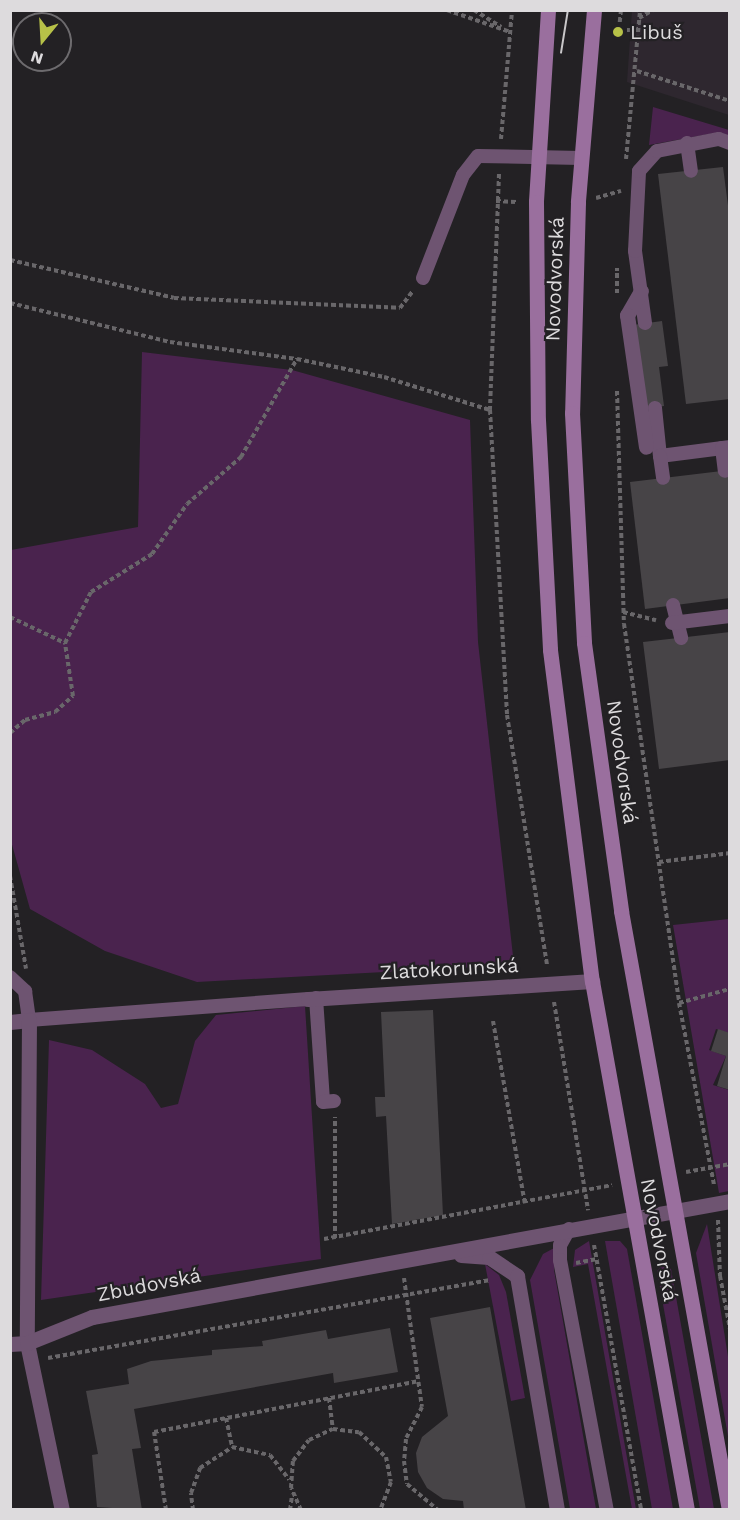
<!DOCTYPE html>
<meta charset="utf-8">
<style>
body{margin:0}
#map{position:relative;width:740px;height:1520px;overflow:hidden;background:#232124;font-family:"Work Sans",sans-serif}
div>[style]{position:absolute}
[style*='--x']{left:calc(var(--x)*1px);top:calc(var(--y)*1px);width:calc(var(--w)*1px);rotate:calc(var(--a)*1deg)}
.built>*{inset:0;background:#2e272f}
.green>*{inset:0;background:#4a234e}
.building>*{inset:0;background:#474447}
.path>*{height:4px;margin-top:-2px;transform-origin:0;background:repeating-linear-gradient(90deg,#69676a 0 4.5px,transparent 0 7.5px)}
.service>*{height:14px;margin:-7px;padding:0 7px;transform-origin:7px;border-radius:7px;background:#6e5471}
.minor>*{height:15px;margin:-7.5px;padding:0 7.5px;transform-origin:7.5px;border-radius:7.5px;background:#6e5471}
.secondary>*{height:15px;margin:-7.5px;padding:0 7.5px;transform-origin:7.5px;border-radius:7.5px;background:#9a6f9e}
.tram>*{height:1.5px;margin:-0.75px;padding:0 0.75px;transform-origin:0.75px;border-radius:0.75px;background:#c9c7c9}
.dots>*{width:16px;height:16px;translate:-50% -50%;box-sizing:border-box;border:3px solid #232124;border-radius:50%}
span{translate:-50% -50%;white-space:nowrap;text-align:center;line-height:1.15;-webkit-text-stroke:4.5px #232124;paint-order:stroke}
.poi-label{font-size:20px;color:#dddbdd}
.left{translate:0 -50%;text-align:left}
.street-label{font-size:20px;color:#dddbdd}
.frame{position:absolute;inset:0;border:12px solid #dddbdd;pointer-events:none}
.north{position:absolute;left:12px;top:12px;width:60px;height:60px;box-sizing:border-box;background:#232124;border:2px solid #6d6b6e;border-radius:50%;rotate:198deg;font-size:16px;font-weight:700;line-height:24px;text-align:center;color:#dddbdd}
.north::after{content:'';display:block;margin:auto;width:21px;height:27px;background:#b7c148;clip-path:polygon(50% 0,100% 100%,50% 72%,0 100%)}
</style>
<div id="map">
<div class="built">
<i style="clip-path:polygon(632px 10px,729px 11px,729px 115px,627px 82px)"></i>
</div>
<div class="green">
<i style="clip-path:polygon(653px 107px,729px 130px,729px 136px,720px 132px,649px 145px)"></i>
<i style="clip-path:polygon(142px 352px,292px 370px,470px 420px,478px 642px,514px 965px,197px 982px,105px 951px,30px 909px,11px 841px,11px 550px,138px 527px)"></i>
<i style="clip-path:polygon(729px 919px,729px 1033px,716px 1029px,709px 1050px,726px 1056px,713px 1085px,729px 1090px,729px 1191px,719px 1193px,673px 925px)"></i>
<i style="clip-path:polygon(305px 1006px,321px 1259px,41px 1300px,49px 1040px,92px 1050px,145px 1084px,161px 1108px,178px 1104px,195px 1041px,216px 1015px)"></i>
<i style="clip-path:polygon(707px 1224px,729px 1363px,729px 1442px,696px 1253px)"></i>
<i style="clip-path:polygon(589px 1241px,636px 1509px,632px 1509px,588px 1264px,573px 1267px,575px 1250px)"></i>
<i style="clip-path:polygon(605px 1241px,620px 1241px,627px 1249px,673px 1509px,652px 1509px)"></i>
<i style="clip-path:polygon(556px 1247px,554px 1270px,596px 1509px,570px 1509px,530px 1280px,543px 1254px)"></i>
<i style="clip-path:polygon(485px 1264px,499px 1275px,506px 1292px,525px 1398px,511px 1401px)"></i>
<i style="clip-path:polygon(663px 1264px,671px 1269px,714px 1509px,700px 1509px,657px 1271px)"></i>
</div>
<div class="building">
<i style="clip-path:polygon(723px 167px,730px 221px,730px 399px,686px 404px,658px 174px)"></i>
<i style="clip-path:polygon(662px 321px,668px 366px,659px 367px,664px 406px,643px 409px,633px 325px)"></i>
<i style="clip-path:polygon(730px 470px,730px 598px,645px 609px,630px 482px)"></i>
<i style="clip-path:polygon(730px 632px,730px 760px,659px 769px,643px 642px)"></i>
<i style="clip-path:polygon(433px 1010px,443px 1215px,392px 1224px,386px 1116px,376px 1117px,375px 1097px,385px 1097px,381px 1012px)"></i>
<i style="clip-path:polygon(718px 1029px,730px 1033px,730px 1090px,717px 1086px,726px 1056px,711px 1051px)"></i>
<i style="clip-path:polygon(490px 1307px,517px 1459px,526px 1510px,464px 1510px,463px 1501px,443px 1499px,427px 1488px,418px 1472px,416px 1453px,422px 1437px,448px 1416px,430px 1318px)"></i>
<i style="clip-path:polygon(390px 1328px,398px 1372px,334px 1383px,333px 1373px,134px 1409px,141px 1448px,132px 1449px,142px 1510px,97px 1507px,92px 1455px,98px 1454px,86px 1391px,129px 1384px,127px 1369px,151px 1361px,212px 1355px,212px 1350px,263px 1346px,262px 1341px,326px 1330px,328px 1339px)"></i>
</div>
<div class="path">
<i style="--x:447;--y:10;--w:67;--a:19.2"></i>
<i style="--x:474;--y:10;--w:32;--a:32"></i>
<i style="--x:621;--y:10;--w:20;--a:96"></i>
<i style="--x:619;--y:30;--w:19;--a:0"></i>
<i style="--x:639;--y:18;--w:16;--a:-30"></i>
<i style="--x:637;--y:71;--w:98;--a:17.9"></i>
<i style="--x:501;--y:139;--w:129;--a:-85.1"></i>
<i style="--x:626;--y:159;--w:150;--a:-84.6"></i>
<i style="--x:499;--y:174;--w:236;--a:92.2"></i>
<i style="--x:490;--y:410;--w:305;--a:86.8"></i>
<i style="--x:507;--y:715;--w:254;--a:80.9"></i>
<i style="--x:596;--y:198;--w:26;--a:-16"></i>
<i style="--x:496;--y:201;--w:21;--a:3"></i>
<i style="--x:10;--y:260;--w:168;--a:13"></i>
<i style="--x:174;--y:298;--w:226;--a:2.5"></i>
<i style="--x:400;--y:308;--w:21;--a:-53"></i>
<i style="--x:617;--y:293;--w:25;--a:-90"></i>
<i style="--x:10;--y:303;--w:165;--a:13.7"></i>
<i style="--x:170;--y:342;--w:128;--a:7.6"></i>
<i style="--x:297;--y:359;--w:89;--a:11.7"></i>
<i style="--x:384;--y:377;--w:111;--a:17.3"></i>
<i style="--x:617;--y:391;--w:233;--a:88.3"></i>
<i style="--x:624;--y:624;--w:383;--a:81.7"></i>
<i style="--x:679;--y:1003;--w:185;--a:79.1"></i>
<i style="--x:623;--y:612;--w:34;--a:14"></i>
<i style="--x:10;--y:617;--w:61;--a:25.3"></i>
<i style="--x:65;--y:643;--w:57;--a:-63"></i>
<i style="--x:91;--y:592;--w:72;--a:-31.9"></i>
<i style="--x:152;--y:554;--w:61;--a:-55"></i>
<i style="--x:187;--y:504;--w:72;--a:-41"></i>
<i style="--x:241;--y:457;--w:113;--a:-60.3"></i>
<i style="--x:10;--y:733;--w:20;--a:-41"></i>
<i style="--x:25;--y:720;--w:31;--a:-15"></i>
<i style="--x:55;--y:712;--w:24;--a:-42"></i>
<i style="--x:73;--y:696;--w:54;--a:-98.6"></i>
<i style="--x:659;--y:862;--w:72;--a:-7.2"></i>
<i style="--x:10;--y:876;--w:94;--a:80.2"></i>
<i style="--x:554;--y:1002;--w:211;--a:80.7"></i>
<i style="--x:679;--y:1003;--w:53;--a:-15.4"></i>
<i style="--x:493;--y:1021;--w:187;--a:80.1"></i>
<i style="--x:686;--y:1172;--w:45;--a:-10.3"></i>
<i style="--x:718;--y:1220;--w:56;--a:88"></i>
<i style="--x:720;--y:1276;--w:54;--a:79.3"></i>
<i style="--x:335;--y:1238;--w:121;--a:-90"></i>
<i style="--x:324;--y:1239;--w:293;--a:-10.6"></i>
<i style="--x:594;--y:1245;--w:269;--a:79.9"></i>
<i style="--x:576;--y:1263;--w:20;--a:-11"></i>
<i style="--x:404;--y:1278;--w:130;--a:82.1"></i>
<i style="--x:422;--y:1407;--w:36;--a:117"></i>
<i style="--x:406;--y:1439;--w:22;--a:95"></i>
<i style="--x:404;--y:1461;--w:23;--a:83"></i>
<i style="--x:407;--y:1484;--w:40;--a:40"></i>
<i style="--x:48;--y:1358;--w:449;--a:-10"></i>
<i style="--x:329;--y:1398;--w:31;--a:83"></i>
<i style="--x:226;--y:1418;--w:30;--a:78"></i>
<i style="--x:166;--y:1510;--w:79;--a:-98.7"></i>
<i style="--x:154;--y:1432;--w:270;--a:-10.9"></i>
<i style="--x:193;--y:1510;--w:17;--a:-97"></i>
<i style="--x:191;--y:1493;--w:27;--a:-70"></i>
<i style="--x:200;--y:1468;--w:38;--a:-33"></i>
<i style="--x:232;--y:1447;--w:39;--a:12"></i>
<i style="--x:270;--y:1455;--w:31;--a:52"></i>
<i style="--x:290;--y:1510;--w:15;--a:-82"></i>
<i style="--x:301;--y:1510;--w:24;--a:-114"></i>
<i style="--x:291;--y:1488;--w:27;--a:-86"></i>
<i style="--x:293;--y:1461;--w:26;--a:-53"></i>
<i style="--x:309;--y:1440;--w:26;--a:-25"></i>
<i style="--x:333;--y:1429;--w:26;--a:7"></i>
<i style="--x:359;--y:1432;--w:37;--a:43"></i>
<i style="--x:386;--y:1457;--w:25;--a:79"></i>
<i style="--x:391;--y:1482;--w:30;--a:111"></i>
</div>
<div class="service">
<i style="--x:687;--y:143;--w:28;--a:82"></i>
<i style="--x:423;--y:278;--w:110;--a:-68.8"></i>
<i style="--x:463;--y:175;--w:24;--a:-52"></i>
<i style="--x:478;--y:156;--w:103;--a:1.1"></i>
<i style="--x:645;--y:323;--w:73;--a:-97.9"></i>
<i style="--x:635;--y:251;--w:80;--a:-87.1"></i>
<i style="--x:639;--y:171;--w:27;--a:-48"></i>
<i style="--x:657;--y:151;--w:63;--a:-11"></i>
<i style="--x:719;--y:139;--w:12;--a:20"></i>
<i style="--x:655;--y:408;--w:48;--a:84.1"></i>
<i style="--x:660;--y:456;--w:71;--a:-7.3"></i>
<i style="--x:722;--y:448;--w:23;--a:83"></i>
<i style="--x:660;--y:456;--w:22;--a:82"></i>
<i style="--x:673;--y:605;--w:34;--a:76"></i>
<i style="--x:672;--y:623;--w:58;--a:-6.9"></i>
<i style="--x:10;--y:977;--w:21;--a:43"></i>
<i style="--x:25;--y:991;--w:29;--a:82"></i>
<i style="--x:29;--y:1020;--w:280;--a:-4.3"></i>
<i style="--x:316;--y:998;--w:104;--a:86.1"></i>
<i style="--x:323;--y:1102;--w:11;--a:-5"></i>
<i style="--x:569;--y:1229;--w:18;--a:119"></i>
<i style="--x:560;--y:1245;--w:15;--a:90"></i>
<i style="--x:560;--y:1260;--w:254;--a:79.4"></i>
</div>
<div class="minor">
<i style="--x:641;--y:291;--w:28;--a:120"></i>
<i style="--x:627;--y:315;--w:133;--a:81.8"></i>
<i style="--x:308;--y:999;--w:285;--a:-3.6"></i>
<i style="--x:10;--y:1022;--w:19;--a:-6"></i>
<i style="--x:29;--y:1020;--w:323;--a:90.4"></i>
<i style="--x:27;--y:1343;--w:171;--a:78.2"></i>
<i style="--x:461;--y:1255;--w:28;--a:4"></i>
<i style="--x:489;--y:1257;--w:34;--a:34"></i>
<i style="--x:517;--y:1276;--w:237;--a:80.3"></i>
<i style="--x:10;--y:1344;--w:17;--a:-3"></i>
<i style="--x:27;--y:1343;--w:70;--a:-21.8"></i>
<i style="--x:92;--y:1317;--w:648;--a:-10.3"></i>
</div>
<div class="secondary">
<i style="--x:548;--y:10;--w:192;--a:93.6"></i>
<i style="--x:536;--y:202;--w:218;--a:89.5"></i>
<i style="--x:538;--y:420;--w:230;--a:87"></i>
<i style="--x:550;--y:650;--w:334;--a:82.8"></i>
<i style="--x:592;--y:981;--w:537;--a:79.82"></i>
<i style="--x:594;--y:10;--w:193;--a:94.8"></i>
<i style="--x:578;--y:202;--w:211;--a:91.6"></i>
<i style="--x:572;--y:413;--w:230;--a:87"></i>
<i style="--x:584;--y:643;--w:271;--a:82.1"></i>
<i style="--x:621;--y:911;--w:609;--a:79.78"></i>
</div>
<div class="tram">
<i style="--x:561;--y:53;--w:44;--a:-80.8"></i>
</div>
<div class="dots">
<i style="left:618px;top:32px;background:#b7c148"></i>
</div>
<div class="poi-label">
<span class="left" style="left:630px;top:32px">Libuš</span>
</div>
<div class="street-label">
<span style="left:555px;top:279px;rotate:-88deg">Novodvorská</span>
<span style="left:622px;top:762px;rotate:82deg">Novodvorská</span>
<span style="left:449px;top:969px;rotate:-3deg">Zlatokorunská</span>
<span style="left:659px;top:1240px;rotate:79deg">Novodvorská</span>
<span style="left:149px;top:1285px;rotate:-11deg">Zbudovská</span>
</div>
<div class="frame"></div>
<div class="north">N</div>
</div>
